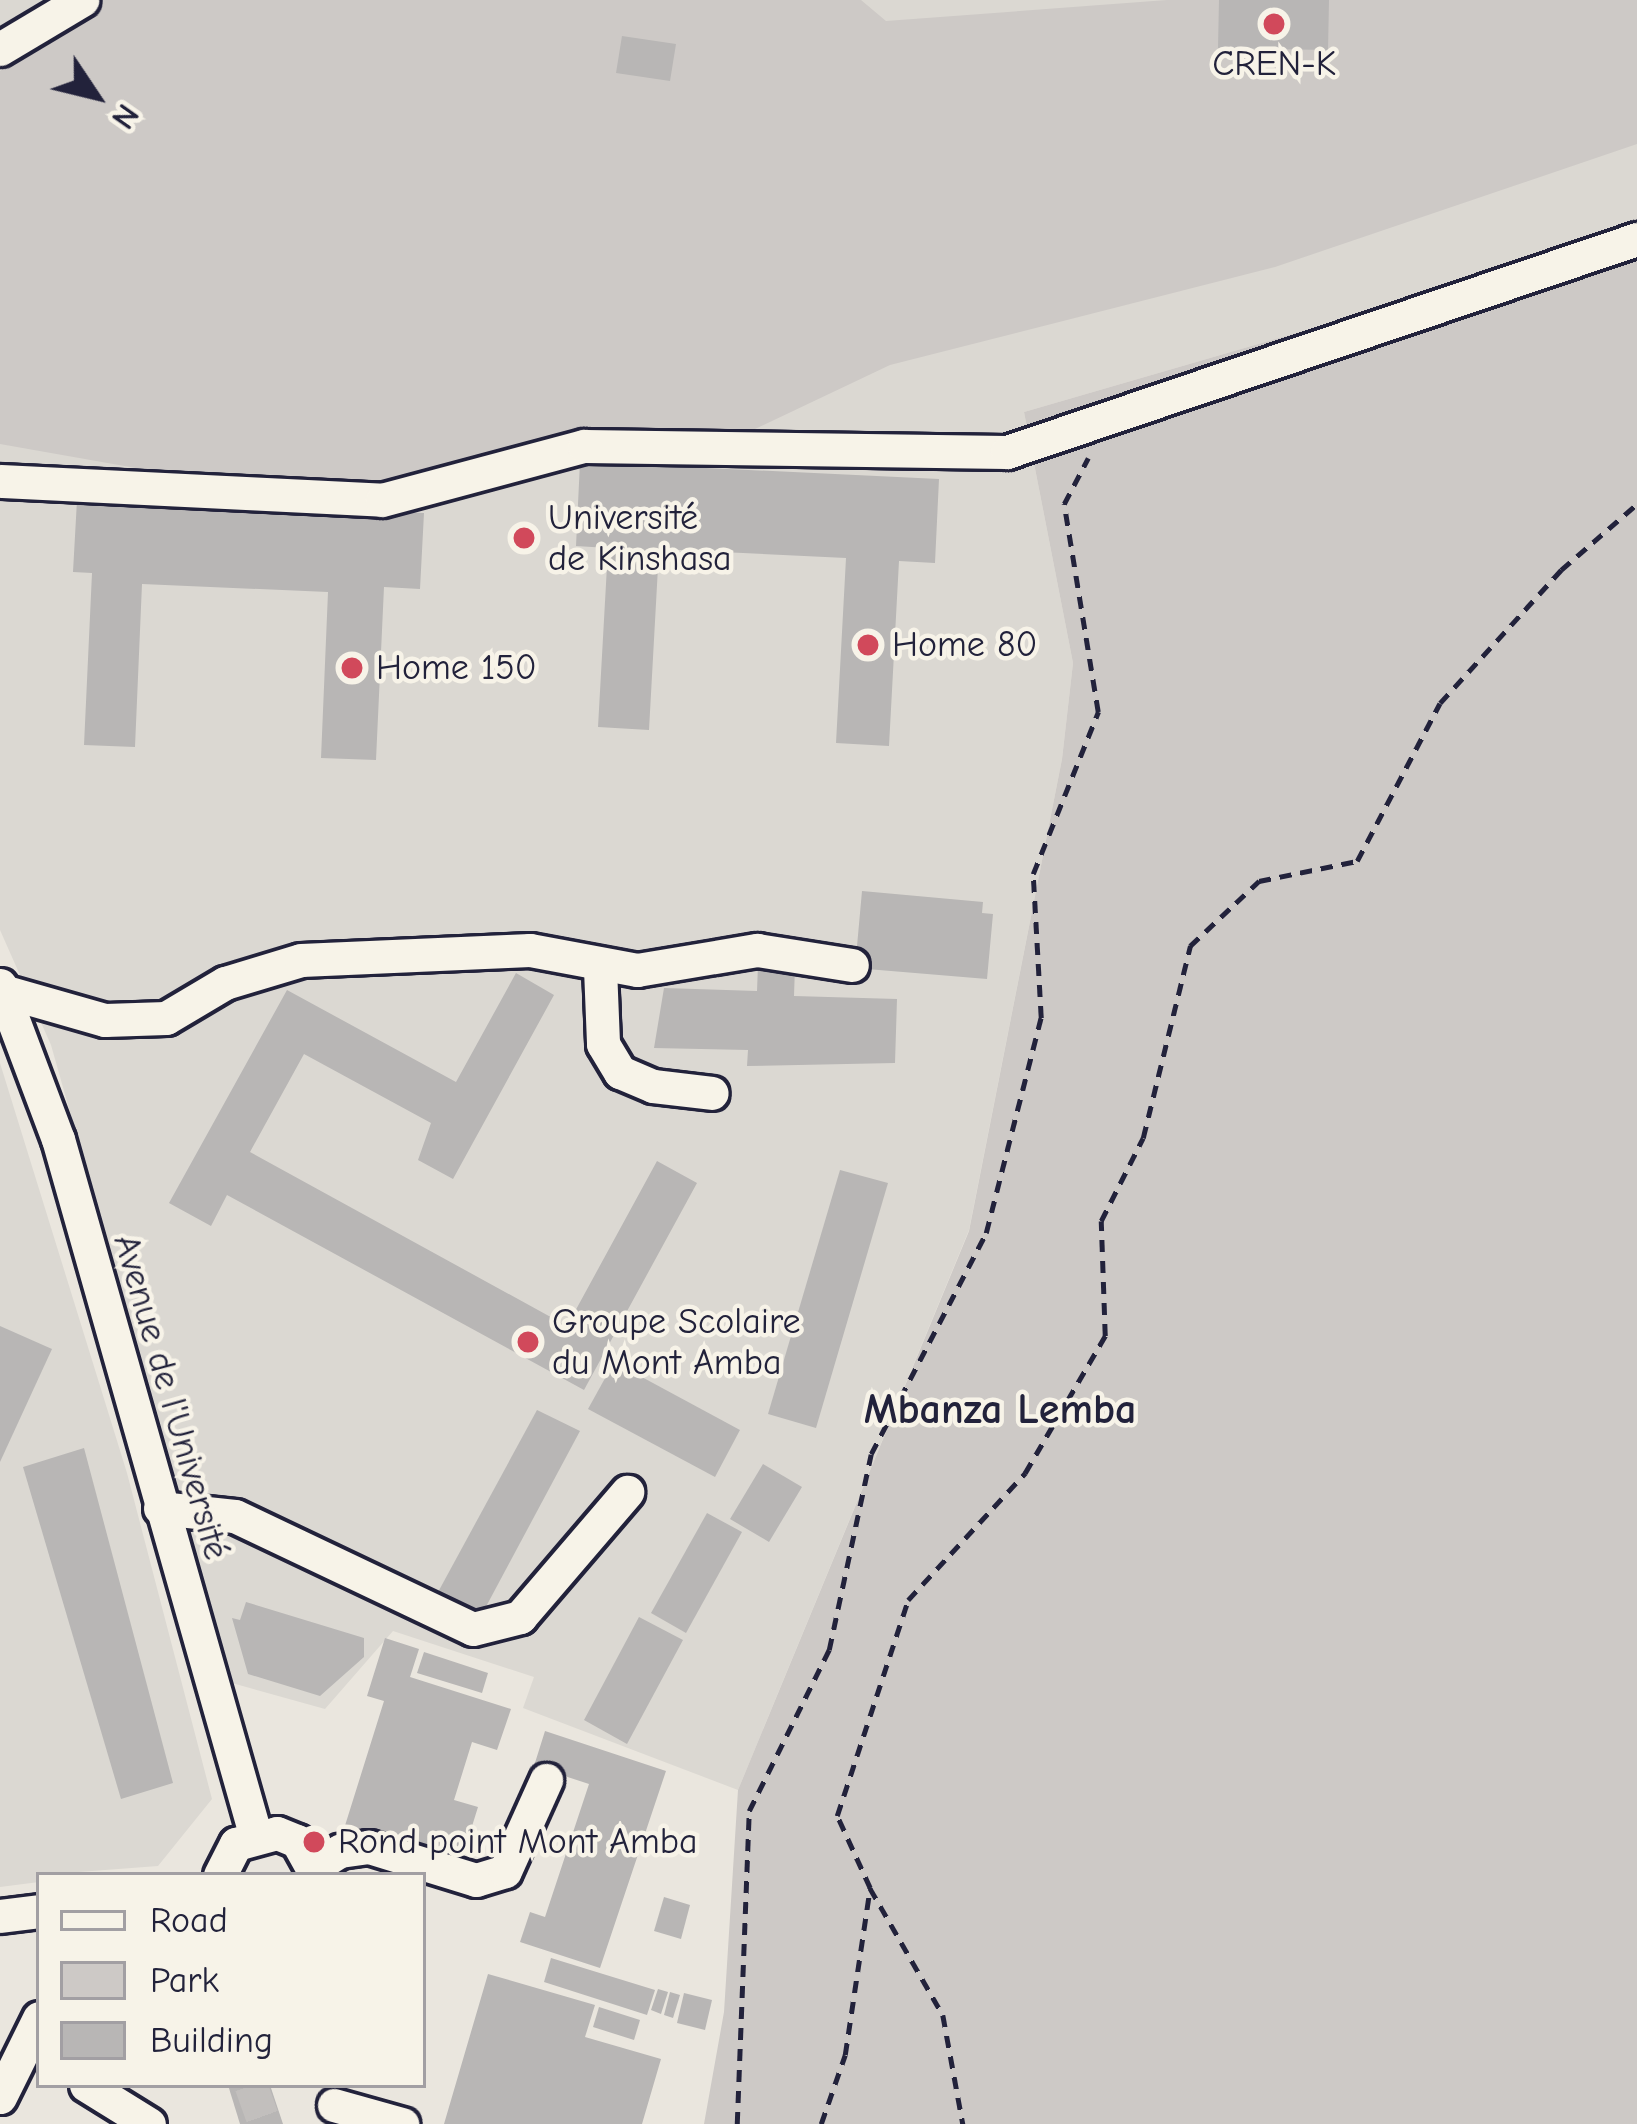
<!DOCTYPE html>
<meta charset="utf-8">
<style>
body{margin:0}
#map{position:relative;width:1637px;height:2124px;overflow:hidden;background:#eae6de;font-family:"Comic Neue",sans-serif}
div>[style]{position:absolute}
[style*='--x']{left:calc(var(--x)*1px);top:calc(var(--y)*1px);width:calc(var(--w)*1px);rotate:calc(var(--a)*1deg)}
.built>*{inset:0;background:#dbd8d2}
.green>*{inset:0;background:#cdc9c6}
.building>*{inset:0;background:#b8b6b5}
.minor-tunnel>*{height:33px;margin-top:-16.5px;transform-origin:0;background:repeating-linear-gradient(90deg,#c2bfbd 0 33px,transparent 0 49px)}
.path>*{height:4.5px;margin-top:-2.25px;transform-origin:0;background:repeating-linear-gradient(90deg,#22223b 0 12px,transparent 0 21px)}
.roads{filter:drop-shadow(3px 0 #22223b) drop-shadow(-3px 0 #22223b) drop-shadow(0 3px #22223b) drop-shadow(0 -3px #22223b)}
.minor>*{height:33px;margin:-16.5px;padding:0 16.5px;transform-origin:16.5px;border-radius:16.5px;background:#f7f3e8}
.dots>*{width:33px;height:33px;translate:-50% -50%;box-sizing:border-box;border:6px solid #f7f3e8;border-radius:50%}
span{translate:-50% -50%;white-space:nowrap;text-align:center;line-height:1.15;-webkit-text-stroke:9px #f7f3e8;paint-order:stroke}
.poi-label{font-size:36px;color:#22223b}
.left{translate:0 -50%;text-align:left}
.street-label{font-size:36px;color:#22223b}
.quarter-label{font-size:42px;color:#22223b;font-weight:700}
.legend{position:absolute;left:36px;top:1872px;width:390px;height:216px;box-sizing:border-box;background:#f7f3e8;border:3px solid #a29fa3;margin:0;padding:15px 21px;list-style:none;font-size:36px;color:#22223b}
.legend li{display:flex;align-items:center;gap:24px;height:60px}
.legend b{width:60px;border:3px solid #a29fa3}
.north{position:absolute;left:36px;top:36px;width:120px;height:120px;-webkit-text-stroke:9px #f7f3e8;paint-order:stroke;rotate:125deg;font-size:33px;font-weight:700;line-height:48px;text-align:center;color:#22223b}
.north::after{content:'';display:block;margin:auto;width:42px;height:54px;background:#22223b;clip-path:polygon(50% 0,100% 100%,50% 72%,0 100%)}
</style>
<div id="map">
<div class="built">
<i style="clip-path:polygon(0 0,1637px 0,1637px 234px,1024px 412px,1073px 663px,1062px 759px,969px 1230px,738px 1790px,523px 1708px,534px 1677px,393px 1631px,325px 1709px,232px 1683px,51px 1045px,0 930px)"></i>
<i style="clip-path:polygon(0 1063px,127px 1473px,212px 1799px,158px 1866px,39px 1875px,39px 1882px,0 1887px)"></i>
</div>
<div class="green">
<i style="clip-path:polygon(92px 0,861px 0,886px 21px,1167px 0,1637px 0,1637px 144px,1275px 267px,890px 365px,755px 429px,294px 496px,0 444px,0 71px)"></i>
<i style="clip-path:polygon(1637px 234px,1637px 2124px,704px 2124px,724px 2012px,738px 1790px,969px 1231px,1062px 759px,1073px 663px,1024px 412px)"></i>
</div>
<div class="building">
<i style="clip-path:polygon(1219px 0,1329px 0,1328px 50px,1218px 48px)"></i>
<i style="clip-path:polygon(622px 36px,676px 44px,670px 81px,616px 73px)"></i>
<i style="clip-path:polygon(580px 462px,939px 479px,935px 563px,899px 561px,889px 746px,836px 743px,846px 558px,659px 549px,649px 730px,598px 727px,608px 548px,576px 546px)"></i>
<i style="clip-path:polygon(77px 500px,424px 513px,420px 589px,384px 587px,376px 760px,321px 758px,328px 592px,142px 584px,135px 747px,84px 745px,92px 573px,73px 572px)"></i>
<i style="clip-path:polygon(862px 891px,983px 902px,982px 913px,993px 914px,987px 979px,855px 968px)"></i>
<i style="clip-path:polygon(758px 965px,795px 966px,794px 996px,897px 999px,895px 1063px,747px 1066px,748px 1050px,654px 1048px,664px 988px,757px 991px)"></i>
<i style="clip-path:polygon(516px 973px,554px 995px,453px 1179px,418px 1160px,431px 1123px,304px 1054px,250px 1152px,567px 1326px,657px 1161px,697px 1183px,584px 1390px,227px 1195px,211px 1226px,169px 1203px,287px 990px,456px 1082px)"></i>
<i style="clip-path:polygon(840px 1170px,888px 1183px,816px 1428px,768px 1414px)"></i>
<i style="clip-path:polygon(0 1326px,52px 1349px,0 1462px)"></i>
<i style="clip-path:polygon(614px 1362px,740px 1430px,715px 1477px,588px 1409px)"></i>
<i style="clip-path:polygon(537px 1410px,580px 1431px,481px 1616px,437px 1594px)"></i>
<i style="clip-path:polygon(84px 1448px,173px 1783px,121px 1799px,23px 1467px)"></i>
<i style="clip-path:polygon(763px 1464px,802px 1487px,769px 1542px,730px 1519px)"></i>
<i style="clip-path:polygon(707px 1513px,742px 1532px,686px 1633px,651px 1613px)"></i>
<i style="clip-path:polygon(246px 1602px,364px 1638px,364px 1657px,320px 1696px,248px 1674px,232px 1618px,240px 1620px)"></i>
<i style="clip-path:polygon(639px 1617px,683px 1640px,627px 1744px,584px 1720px)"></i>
<i style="clip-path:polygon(385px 1638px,419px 1649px,410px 1677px,511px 1709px,497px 1750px,472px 1742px,454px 1800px,478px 1807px,459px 1868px,343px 1832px,384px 1701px,367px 1696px)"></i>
<i style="clip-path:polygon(424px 1652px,488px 1673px,482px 1693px,417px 1673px)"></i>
<i style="clip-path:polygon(545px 1731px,666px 1771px,600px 1968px,520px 1942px,530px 1912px,545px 1917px,589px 1784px,534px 1766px)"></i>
<i style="clip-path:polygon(664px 1897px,690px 1905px,681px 1939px,654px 1931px)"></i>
<i style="clip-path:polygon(551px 1958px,655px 1990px,647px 2015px,544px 1982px)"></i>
<i style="clip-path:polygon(488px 1974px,595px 2005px,585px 2037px,661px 2059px,642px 2124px,444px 2124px)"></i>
<i style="clip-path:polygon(658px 1989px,668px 1992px,661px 2014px,651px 2010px)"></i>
<i style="clip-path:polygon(670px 1992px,680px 1995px,673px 2018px,664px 2015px)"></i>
<i style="clip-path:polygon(684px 1993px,712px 2000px,705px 2030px,677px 2023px)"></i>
<i style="clip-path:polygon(599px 2007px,640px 2020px,634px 2040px,593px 2027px)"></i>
<i style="clip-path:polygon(228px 2085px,270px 2085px,283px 2124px,240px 2124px)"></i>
</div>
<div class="minor-tunnel">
<i style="--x:251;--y:2085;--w:41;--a:70.3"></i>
</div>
<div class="path">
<i style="--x:870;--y:1888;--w:146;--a:60.1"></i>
<i style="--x:943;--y:2015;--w:111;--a:79.6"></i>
<i style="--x:737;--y:2124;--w:313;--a:-87.8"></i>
<i style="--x:749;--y:1811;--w:180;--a:-63.6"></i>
<i style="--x:829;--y:1650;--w:200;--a:-77.9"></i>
<i style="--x:871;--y:1454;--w:249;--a:-62.5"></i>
<i style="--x:986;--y:1233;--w:222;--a:-75.7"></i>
<i style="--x:1041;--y:1018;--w:144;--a:-93.2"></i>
<i style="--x:1033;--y:874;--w:175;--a:-68.1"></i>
<i style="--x:1098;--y:712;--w:211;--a:-99.3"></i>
<i style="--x:1064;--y:504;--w:52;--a:-62.4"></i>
<i style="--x:821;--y:2124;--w:73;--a:-70.8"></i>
<i style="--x:845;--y:2055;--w:169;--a:-81.5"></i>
<i style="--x:870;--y:1888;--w:79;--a:-114.6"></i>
<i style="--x:837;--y:1816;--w:227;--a:-71.8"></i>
<i style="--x:908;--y:1600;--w:173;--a:-47.3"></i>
<i style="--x:1025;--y:1473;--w:159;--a:-59.7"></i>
<i style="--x:1105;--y:1336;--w:115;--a:-92"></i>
<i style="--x:1101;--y:1221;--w:93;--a:-63.2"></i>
<i style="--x:1143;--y:1138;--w:198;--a:-76.2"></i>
<i style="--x:1190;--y:946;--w:95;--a:-43.3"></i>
<i style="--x:1259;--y:881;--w:100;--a:-11.5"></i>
<i style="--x:1357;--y:861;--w:178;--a:-62.3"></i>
<i style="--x:1440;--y:703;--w:180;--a:-47.7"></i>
<i style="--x:1561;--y:570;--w:101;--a:-41"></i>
</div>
<div class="roads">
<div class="minor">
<i style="--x:0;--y:49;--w:96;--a:-30.9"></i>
<i style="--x:0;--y:481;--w:382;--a:2.8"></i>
<i style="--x:382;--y:500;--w:209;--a:-15"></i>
<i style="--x:584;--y:446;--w:423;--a:0.8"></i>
<i style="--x:1007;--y:452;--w:665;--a:-18.68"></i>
<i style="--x:600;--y:968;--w:76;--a:87.7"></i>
<i style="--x:603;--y:1044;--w:33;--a:59"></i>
<i style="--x:620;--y:1072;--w:36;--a:23"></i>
<i style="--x:653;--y:1086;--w:59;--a:6.8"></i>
<i style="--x:0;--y:985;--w:165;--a:69.4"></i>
<i style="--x:58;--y:1139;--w:722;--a:74.17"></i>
<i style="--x:3;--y:991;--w:106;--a:15.9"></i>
<i style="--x:105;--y:1020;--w:61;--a:-1.9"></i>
<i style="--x:166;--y:1018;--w:69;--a:-30.7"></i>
<i style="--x:225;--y:983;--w:79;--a:-16.8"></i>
<i style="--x:301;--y:960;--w:229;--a:-2.5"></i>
<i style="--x:530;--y:950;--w:109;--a:10.6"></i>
<i style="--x:637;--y:970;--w:122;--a:-9.5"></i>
<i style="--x:757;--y:950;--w:96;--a:9"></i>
<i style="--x:160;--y:1508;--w:75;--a:6.1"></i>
<i style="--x:235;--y:1516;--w:263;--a:25.4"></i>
<i style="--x:473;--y:1629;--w:49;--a:-14.3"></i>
<i style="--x:520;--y:1617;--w:165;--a:-49.4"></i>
<i style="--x:314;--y:1867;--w:31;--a:-32"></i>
<i style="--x:340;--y:1851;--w:29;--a:-8"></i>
<i style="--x:369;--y:1847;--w:112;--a:17.1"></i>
<i style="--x:476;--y:1880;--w:30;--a:-17"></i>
<i style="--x:505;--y:1871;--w:100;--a:-65.7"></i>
<i style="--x:220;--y:1875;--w:35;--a:-63"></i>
<i style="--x:236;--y:1844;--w:42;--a:-15"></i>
<i style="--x:277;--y:1833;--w:22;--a:22"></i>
<i style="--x:297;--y:1841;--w:39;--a:61"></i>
<i style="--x:0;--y:1916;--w:39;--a:-7"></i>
<i style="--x:86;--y:2085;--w:74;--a:31.8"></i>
<i style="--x:0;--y:2097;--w:88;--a:-63.7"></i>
<i style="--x:334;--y:2105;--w:71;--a:15.6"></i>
</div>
</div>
<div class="dots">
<i style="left:1274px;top:24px;background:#d1495b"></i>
<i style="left:524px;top:538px;background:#d1495b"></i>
<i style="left:868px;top:645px;background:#d1495b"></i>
<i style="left:352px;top:668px;background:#d1495b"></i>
<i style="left:528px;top:1342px;background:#d1495b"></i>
<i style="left:314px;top:1842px;background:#d1495b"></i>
</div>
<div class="poi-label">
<span style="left:1274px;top:64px">CREN-K</span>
<span class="left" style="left:548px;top:538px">Université<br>de Kinshasa</span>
<span class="left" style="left:892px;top:645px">Home 80</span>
<span class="left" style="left:376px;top:668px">Home 150</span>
<span class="left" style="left:552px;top:1342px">Groupe Scolaire<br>du Mont Amba</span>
<span class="left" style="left:338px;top:1842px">Rond point Mont Amba</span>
</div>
<div class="street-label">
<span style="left:171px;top:1397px;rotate:74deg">Avenue de l'Université</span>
</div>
<div class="quarter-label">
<span style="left:1000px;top:1410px">Mbanza Lemba</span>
</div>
<ul class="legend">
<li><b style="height:15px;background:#f7f3e8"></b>Road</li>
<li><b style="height:33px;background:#cdc9c6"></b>Park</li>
<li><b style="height:33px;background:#b8b6b5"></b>Building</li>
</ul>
<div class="north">N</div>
</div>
